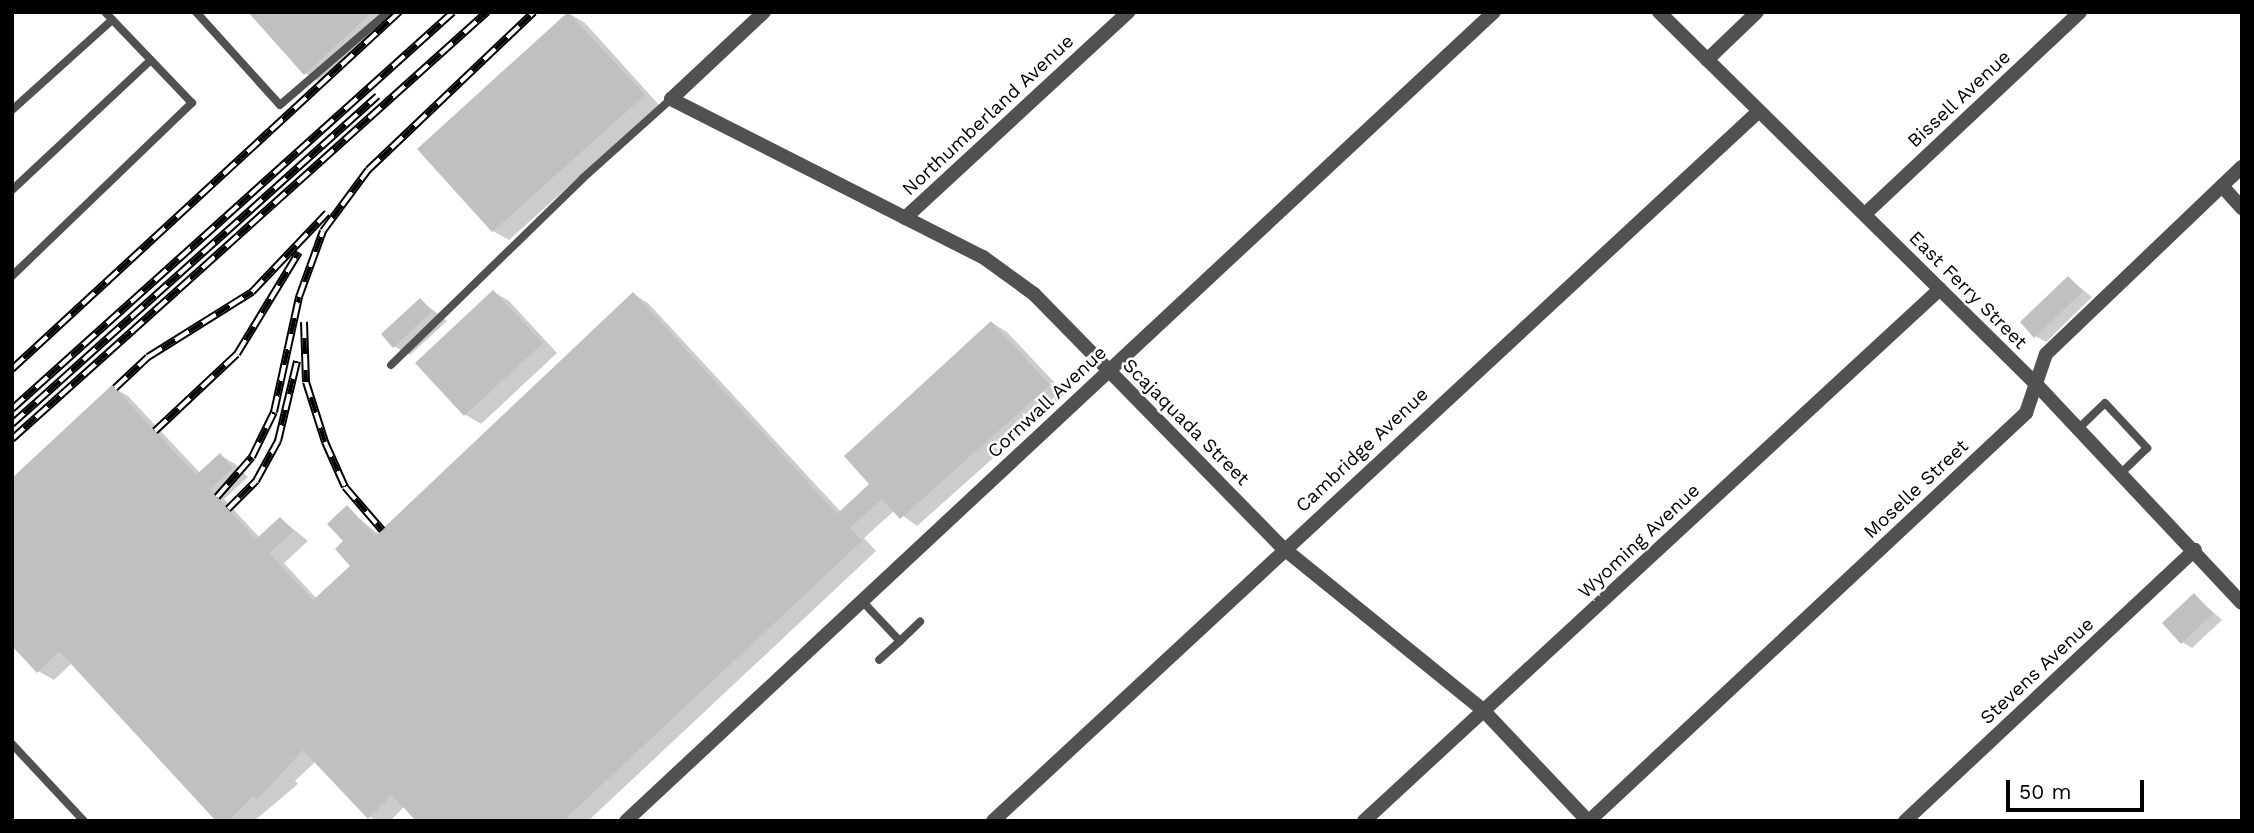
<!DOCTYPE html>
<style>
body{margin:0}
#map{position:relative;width:2254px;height:833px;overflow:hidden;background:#fff;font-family:"Work Sans",sans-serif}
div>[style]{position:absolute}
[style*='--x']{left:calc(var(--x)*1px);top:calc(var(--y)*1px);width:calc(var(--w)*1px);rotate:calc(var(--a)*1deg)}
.shadow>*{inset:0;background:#0003}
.building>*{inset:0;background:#c0c0c0}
.service>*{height:8px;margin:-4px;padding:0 4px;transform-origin:4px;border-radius:4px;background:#515151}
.minor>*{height:14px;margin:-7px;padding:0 7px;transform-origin:7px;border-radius:7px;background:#515151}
.tertiary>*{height:14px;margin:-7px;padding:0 7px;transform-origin:7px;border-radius:7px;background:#515151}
.rail>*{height:8px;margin-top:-4px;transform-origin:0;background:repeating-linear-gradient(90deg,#fff 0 16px,#000 0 32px);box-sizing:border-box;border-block:2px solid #000}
span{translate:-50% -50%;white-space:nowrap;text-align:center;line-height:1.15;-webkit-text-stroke:5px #fff;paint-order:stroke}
.street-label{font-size:19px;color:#000}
.frame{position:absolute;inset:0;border:14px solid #000;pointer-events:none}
.scale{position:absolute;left:2006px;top:780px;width:138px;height:32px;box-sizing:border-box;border:4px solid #000;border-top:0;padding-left:9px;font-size:21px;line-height:24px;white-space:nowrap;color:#000;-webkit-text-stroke:5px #fff;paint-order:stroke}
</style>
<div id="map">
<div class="shadow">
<i style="clip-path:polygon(250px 12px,397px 12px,320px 82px,305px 73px)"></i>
<i style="clip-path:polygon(570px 14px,585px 23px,659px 105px,509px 240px,493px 231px)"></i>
<i style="clip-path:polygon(2068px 278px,2092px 297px,2046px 342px,2035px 336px)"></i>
<i style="clip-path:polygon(494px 292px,509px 301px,557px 353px,481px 424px,466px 415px,417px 363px)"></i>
<i style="clip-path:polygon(633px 294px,648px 303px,841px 512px,871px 484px,992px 323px,1007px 332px,1065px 394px,917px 526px,895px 510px,864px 538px,876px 551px,588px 821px,419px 821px,405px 806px,390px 821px,375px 821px,316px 761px,295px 781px,298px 784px,254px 821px,218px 821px,72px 663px,54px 680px,38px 671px,112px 387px,128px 396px,200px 473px,220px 455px,235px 464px,248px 477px,224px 499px,260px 538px,281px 519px,308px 541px,284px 563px,317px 599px,353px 566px,346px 541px,347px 508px,379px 535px)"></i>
<i style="clip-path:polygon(420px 300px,447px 321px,410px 355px,394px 346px)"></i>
<i style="clip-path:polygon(2194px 595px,2222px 620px,2192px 648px,2182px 642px)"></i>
</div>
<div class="building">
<i style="clip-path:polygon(248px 12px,372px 12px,304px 75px)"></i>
<i style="clip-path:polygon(568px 12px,645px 95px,492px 232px,417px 149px)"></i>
<i style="clip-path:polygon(2068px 276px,2083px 291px,2034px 338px,2020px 322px)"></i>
<i style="clip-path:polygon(493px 290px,543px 343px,464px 416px,415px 363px)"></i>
<i style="clip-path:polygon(633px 292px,837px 514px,869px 484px,844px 456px,991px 321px,1050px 385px,900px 519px,882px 499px,850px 528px,862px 541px,563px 821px,416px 821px,392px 795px,368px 819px,303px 750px,257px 800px,253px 796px,228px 821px,216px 821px,59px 651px,37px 673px,12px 646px,12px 478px,112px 385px,196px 475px,220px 453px,233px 468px,210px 489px,256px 539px,280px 517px,294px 531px,269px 553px,313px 600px,350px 566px,335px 549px,343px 541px,327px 524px,347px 505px,375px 536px)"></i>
<i style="clip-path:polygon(420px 298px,432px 311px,393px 348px,381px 334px)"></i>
<i style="clip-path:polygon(2194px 593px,2213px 614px,2181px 644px,2162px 623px)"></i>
</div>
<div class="service">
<i style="--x:196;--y:12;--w:125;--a:47.9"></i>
<i style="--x:280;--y:105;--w:143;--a:-40.7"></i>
<i style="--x:12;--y:110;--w:135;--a:-42"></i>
<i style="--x:12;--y:190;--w:190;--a:-43.1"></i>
<i style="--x:12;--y:276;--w:250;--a:-43.9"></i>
<i style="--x:192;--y:103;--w:126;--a:-133.7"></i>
<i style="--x:391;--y:365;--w:268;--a:-44.2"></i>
<i style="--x:583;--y:178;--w:118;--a:-41.9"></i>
<i style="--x:2078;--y:429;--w:37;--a:-44"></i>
<i style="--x:2105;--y:403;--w:62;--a:47"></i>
<i style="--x:2147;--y:448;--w:36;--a:136"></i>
<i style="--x:862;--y:601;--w:55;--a:46.5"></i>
<i style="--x:900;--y:641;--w:28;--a:138"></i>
<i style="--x:900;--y:641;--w:28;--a:-44"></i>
<i style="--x:12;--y:744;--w:105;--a:46.9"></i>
</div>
<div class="minor">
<i style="--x:764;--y:12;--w:127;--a:136.9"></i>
<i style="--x:671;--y:99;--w:350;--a:26.9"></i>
<i style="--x:983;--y:257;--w:63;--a:36"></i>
<i style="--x:1034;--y:294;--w:356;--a:45.6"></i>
<i style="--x:1283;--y:548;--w:257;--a:39"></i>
<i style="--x:1483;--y:710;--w:153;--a:46.6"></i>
<i style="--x:1707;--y:60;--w:69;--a:-43.8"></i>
<i style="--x:2222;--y:186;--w:30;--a:48"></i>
<i style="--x:1865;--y:214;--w:295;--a:-43.2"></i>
<i style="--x:905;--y:218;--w:304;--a:-42.7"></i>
<i style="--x:626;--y:821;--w:1187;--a:-42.99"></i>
<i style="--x:993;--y:821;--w:1044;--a:-42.83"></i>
<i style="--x:1364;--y:821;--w:784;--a:-42.73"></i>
<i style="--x:1589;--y:821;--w:598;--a:-43.03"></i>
<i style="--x:2026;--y:413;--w:62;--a:-71.3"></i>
<i style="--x:2046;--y:354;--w:271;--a:-43.7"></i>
<i style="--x:1905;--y:821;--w:397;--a:-43.1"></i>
</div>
<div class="tertiary">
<i style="--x:1659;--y:12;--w:531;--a:44.62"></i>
<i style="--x:2037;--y:385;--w:299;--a:46.8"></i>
</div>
<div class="rail">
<i style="--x:304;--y:322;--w:60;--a:88.1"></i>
<i style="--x:306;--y:382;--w:63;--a:72.4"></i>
<i style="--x:325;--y:442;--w:49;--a:66"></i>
<i style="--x:345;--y:487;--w:57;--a:49.3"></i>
<i style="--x:12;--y:369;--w:527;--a:-42.69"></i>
<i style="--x:115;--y:388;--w:45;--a:-43.2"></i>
<i style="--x:148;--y:357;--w:123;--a:-32"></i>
<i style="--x:252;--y:292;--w:109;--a:-46.5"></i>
<i style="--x:12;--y:409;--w:593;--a:-41.99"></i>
<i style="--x:12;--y:424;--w:491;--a:-41.9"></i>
<i style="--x:155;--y:431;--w:112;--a:-43.2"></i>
<i style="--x:237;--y:354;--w:119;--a:-58.7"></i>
<i style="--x:12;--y:439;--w:639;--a:-41.95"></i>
<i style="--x:217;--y:497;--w:53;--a:-48.8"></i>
<i style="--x:252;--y:457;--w:50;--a:-63.9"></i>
<i style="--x:274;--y:412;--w:118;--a:-77.7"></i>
<i style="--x:299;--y:297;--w:70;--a:-70"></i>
<i style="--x:323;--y:231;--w:76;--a:-53.6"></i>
<i style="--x:368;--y:170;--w:229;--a:-43.6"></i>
<i style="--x:228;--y:509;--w:40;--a:-45"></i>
<i style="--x:256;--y:481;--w:46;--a:-61.2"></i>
<i style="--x:278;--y:441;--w:82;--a:-76.6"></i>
</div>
<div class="street-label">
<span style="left:1959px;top:99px;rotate:-43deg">Bissell Avenue</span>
<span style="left:988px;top:115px;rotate:-43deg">Northumberland Avenue</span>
<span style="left:1968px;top:290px;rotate:45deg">East Ferry Street</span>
<span style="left:1047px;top:402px;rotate:-43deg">Cornwall Avenue</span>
<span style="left:1186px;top:422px;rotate:45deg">Scajaquada Street</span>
<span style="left:1362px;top:450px;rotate:-43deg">Cambridge Avenue</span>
<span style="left:1916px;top:489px;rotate:-43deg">Moselle Street</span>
<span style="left:1639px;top:541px;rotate:-43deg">Wyoming Avenue</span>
<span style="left:2037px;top:671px;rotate:-43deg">Stevens Avenue</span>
</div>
<div class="frame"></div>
<div class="scale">50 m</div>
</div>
